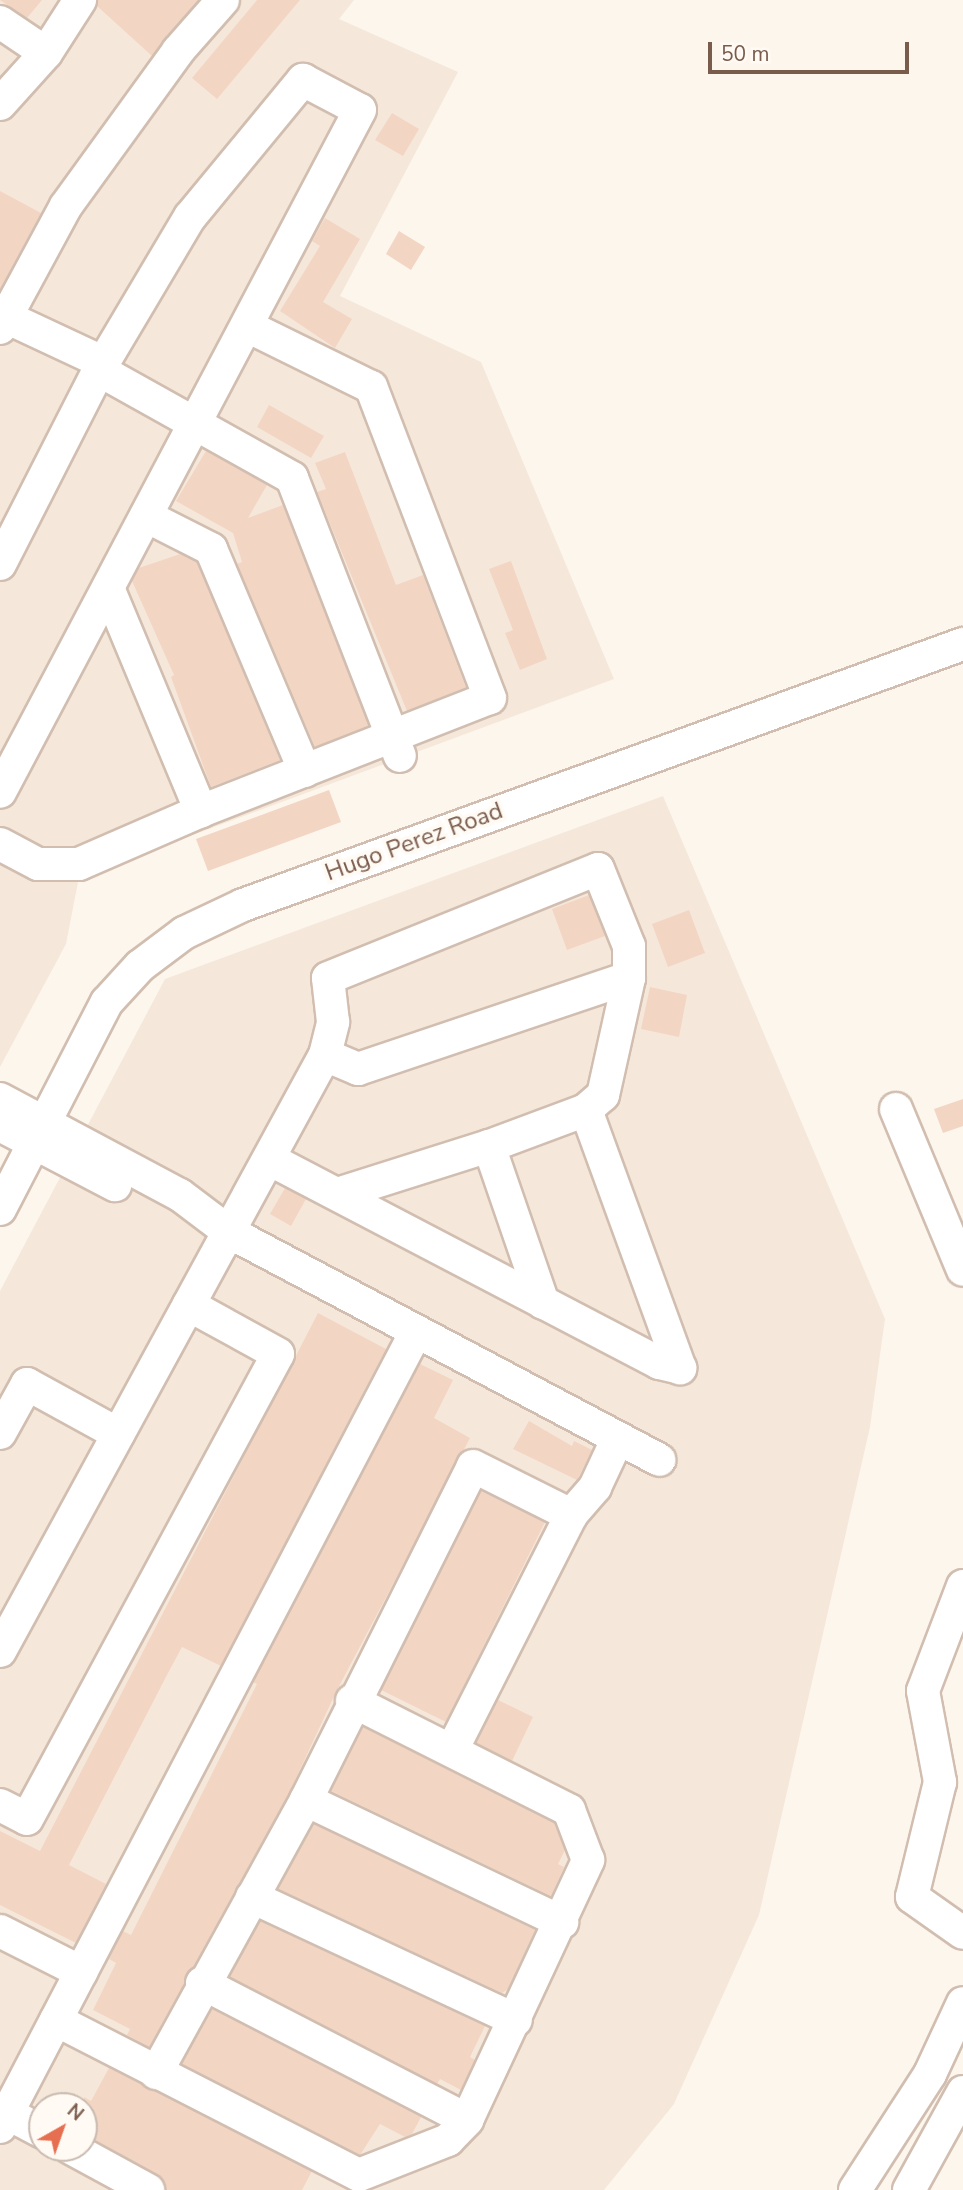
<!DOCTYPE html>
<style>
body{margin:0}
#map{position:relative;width:963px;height:2190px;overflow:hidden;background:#fdf6ec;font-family:"Nunito Sans",sans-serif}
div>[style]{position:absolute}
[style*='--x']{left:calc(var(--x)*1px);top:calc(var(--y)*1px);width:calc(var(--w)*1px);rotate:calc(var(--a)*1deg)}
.residential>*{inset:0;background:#f5e8da}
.building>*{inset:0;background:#f3d5c3}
.roads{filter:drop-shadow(2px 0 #d1beb0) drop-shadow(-2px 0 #d1beb0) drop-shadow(0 2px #d1beb0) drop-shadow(0 -2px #d1beb0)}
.minor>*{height:32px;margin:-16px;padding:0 16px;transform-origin:16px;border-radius:16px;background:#fff}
span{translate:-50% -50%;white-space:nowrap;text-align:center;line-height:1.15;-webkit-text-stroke:7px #fffaf3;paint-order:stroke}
.street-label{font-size:24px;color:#7a5c4d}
.north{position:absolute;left:28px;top:2092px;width:70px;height:70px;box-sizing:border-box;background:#fffaf3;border:2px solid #cabbb1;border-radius:50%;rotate:40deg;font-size:19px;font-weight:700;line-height:28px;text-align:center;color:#7a5c4d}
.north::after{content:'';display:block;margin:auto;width:24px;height:32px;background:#e76f51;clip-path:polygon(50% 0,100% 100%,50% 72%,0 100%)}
.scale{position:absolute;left:708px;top:42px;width:201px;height:32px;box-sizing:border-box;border:4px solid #7a5c4d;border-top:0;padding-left:9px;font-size:21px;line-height:24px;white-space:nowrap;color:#7a5c4d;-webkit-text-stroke:5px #fffaf3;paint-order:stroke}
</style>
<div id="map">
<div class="residential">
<i style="clip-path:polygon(0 0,354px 0,339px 19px,458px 72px,340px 296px,481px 362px,614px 679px,79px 877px,66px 944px,0 1067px)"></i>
<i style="clip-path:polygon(evenodd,663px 796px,885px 1319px,870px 1427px,759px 1915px,674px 2104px,604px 2190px,0 2190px,0 1291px,165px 979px,663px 796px,42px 2106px,84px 2106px,84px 2148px,42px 2148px,42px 2106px)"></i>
</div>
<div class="building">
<i style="clip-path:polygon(0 0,42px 0,27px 18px)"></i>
<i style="clip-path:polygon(98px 0,199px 0,152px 56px,97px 6px)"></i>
<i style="clip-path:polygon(257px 0,300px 0,217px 99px,192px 78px)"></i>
<i style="clip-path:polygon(392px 113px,419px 129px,403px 156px,375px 140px)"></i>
<i style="clip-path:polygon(0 191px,41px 213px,0 289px)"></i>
<i style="clip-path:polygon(325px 218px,360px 239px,323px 302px,352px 319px,335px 348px,280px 311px,320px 246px,312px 241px)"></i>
<i style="clip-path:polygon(399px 231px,425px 247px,411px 270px,386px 254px)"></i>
<i style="clip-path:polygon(269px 405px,324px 436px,311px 458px,257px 427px)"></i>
<i style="clip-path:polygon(206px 451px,267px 485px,248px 518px,283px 505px,369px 726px,315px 747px,237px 564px,242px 562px,233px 533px,176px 501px)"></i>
<i style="clip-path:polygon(345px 452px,396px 585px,423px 575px,466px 688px,407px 711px,317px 492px,326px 489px,315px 463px)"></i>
<i style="clip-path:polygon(180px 554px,197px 562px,280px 760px,211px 787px,171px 677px,174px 675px,132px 581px,139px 568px)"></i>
<i style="clip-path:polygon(511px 561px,547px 659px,520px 670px,505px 633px,513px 630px,489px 569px)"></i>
<i style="clip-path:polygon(329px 790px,341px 822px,208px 871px,196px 839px)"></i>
<i style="clip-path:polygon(589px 895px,605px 936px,567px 950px,552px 909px)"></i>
<i style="clip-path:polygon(689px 910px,705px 953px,668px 967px,652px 924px)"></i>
<i style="clip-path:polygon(650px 987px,687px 995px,679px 1037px,641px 1029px)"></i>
<i style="clip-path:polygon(963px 1099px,963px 1126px,943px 1133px,934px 1109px)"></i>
<i style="clip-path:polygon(285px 1188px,306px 1199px,291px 1226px,270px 1214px)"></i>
<i style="clip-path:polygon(318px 1313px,386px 1349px,221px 1666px,182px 1647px,168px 1673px,69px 1865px,106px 1884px,76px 1943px,0 1905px,0 1831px,40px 1851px)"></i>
<i style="clip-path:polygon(420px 1364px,453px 1380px,434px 1418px,470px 1438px,336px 1692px,290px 1791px,149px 2047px,127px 2035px,130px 2029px,93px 2010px,116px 1963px,109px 1959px,123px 1931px,131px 1935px,257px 1684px,253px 1682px)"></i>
<i style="clip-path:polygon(529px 1421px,572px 1446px,574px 1441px,592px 1450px,577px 1480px,513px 1449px)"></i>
<i style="clip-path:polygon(481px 1491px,545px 1522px,446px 1722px,381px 1690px)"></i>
<i style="clip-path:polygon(498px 1700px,533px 1717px,512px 1761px,476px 1743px)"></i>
<i style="clip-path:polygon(363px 1727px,554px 1823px,565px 1850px,558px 1864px,564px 1867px,551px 1896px,331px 1791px)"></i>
<i style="clip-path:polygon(314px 1824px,535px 1930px,508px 1989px,502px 1993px,278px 1889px)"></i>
<i style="clip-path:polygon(260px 1921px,485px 2026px,470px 2057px,475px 2060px,461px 2090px,440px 2079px,437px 2084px,230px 1977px)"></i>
<i style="clip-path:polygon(212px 2009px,421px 2117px,412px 2134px,405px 2137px,380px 2124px,360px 2155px,182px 2064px)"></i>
<i style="clip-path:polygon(109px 2068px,312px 2171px,302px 2190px,166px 2190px,157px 2174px,84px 2134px,84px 2097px,91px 2101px)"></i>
</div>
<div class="roads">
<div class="minor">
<i style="--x:0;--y:22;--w:55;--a:34"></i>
<i style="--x:0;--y:104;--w:69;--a:-48"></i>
<i style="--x:46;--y:53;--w:63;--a:-57.3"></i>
<i style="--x:6;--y:317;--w:108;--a:25.1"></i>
<i style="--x:0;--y:328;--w:139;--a:-61.6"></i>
<i style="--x:66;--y:206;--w:191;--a:-54.1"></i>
<i style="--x:178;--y:51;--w:68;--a:-48.6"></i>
<i style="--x:99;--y:370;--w:221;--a:29.2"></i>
<i style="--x:292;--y:478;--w:298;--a:68.8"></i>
<i style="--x:146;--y:516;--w:73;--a:26.9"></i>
<i style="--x:211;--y:549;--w:241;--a:67.1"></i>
<i style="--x:0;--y:564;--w:218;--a:-63"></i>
<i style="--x:99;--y:370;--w:178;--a:-59.3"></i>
<i style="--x:190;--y:217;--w:178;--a:-50.5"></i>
<i style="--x:303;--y:80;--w:64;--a:27.8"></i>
<i style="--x:360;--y:110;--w:771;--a:117.83"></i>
<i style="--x:108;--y:588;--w:242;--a:67.4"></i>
<i style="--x:0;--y:844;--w:43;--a:27.8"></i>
<i style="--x:38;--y:864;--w:41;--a:0"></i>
<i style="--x:79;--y:864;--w:133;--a:-23.5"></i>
<i style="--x:201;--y:811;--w:310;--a:-21.4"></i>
<i style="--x:490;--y:698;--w:333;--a:-110.9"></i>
<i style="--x:371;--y:387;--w:138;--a:-153.8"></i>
<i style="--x:325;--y:1055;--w:36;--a:23"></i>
<i style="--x:358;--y:1069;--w:286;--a:-18.6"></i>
<i style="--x:0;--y:1099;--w:204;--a:28.1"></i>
<i style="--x:180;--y:1195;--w:61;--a:37.1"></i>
<i style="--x:229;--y:1232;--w:487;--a:27.9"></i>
<i style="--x:896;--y:1109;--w:174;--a:67.4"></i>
<i style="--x:586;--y:1110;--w:275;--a:70"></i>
<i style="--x:0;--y:1125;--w:130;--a:27.6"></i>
<i style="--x:489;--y:1146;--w:166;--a:71"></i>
<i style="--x:269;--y:1159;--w:440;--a:27.6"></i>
<i style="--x:659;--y:1363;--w:22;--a:13"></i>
<i style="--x:0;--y:1209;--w:233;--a:-62.7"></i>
<i style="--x:107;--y:1002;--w:49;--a:-47.5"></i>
<i style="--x:140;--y:966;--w:55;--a:-36.9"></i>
<i style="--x:184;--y:933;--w:65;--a:-25.4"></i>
<i style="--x:243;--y:905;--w:766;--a:-19.93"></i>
<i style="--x:0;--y:1433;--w:56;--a:-61.1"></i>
<i style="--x:27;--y:1384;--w:104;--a:28.8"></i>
<i style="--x:963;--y:1586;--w:112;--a:110.9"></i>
<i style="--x:923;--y:1691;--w:93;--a:79.4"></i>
<i style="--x:940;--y:1782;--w:118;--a:103.7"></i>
<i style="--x:912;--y:1897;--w:62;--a:35.2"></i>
<i style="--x:0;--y:1651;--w:679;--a:-61.4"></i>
<i style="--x:325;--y:1055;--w:34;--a:-76"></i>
<i style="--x:333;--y:1022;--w:44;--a:-96.5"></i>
<i style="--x:328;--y:978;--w:291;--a:-22"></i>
<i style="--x:598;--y:869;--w:83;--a:68.1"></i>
<i style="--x:629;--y:946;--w:32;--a:90"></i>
<i style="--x:629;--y:978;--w:120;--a:102.5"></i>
<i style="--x:603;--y:1095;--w:23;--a:139"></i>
<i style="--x:586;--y:1110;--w:103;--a:159.6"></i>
<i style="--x:489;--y:1146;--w:155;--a:162.4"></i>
<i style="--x:452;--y:1750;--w:263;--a:-63.1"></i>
<i style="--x:571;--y:1515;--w:37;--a:-49"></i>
<i style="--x:595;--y:1487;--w:54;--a:-64.9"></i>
<i style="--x:306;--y:1800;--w:284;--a:25.5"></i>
<i style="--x:0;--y:1805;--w:30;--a:27"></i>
<i style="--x:27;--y:1819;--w:528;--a:-61.64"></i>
<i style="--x:278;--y:1354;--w:102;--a:-151.2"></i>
<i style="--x:252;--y:1897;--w:291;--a:25"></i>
<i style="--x:0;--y:1931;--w:91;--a:26.8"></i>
<i style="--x:202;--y:1983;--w:298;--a:27.3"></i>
<i style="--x:56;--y:2020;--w:340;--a:27.1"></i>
<i style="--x:359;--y:2175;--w:96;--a:-21.5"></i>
<i style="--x:448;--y:2140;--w:28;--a:-46"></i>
<i style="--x:467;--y:2120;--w:287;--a:-65"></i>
<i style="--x:588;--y:1860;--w:53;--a:-110.8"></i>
<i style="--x:569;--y:1810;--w:243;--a:-153.3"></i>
<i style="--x:156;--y:2073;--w:311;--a:-61.2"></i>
<i style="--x:306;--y:1800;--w:373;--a:-63.4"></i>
<i style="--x:473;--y:1466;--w:110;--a:26.6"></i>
<i style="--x:7;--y:2113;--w:40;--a:28"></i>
<i style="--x:0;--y:2127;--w:897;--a:-62.38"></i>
<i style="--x:71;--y:2148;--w:88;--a:28.6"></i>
<i style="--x:855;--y:2190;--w:138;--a:-57.1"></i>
<i style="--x:930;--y:2074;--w:78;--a:-65.1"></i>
<i style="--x:909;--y:2190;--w:112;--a:-61.1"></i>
</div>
</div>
<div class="street-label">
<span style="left:414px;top:842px;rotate:-20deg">Hugo Perez Road</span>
</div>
<div class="north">N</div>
<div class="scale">50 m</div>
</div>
